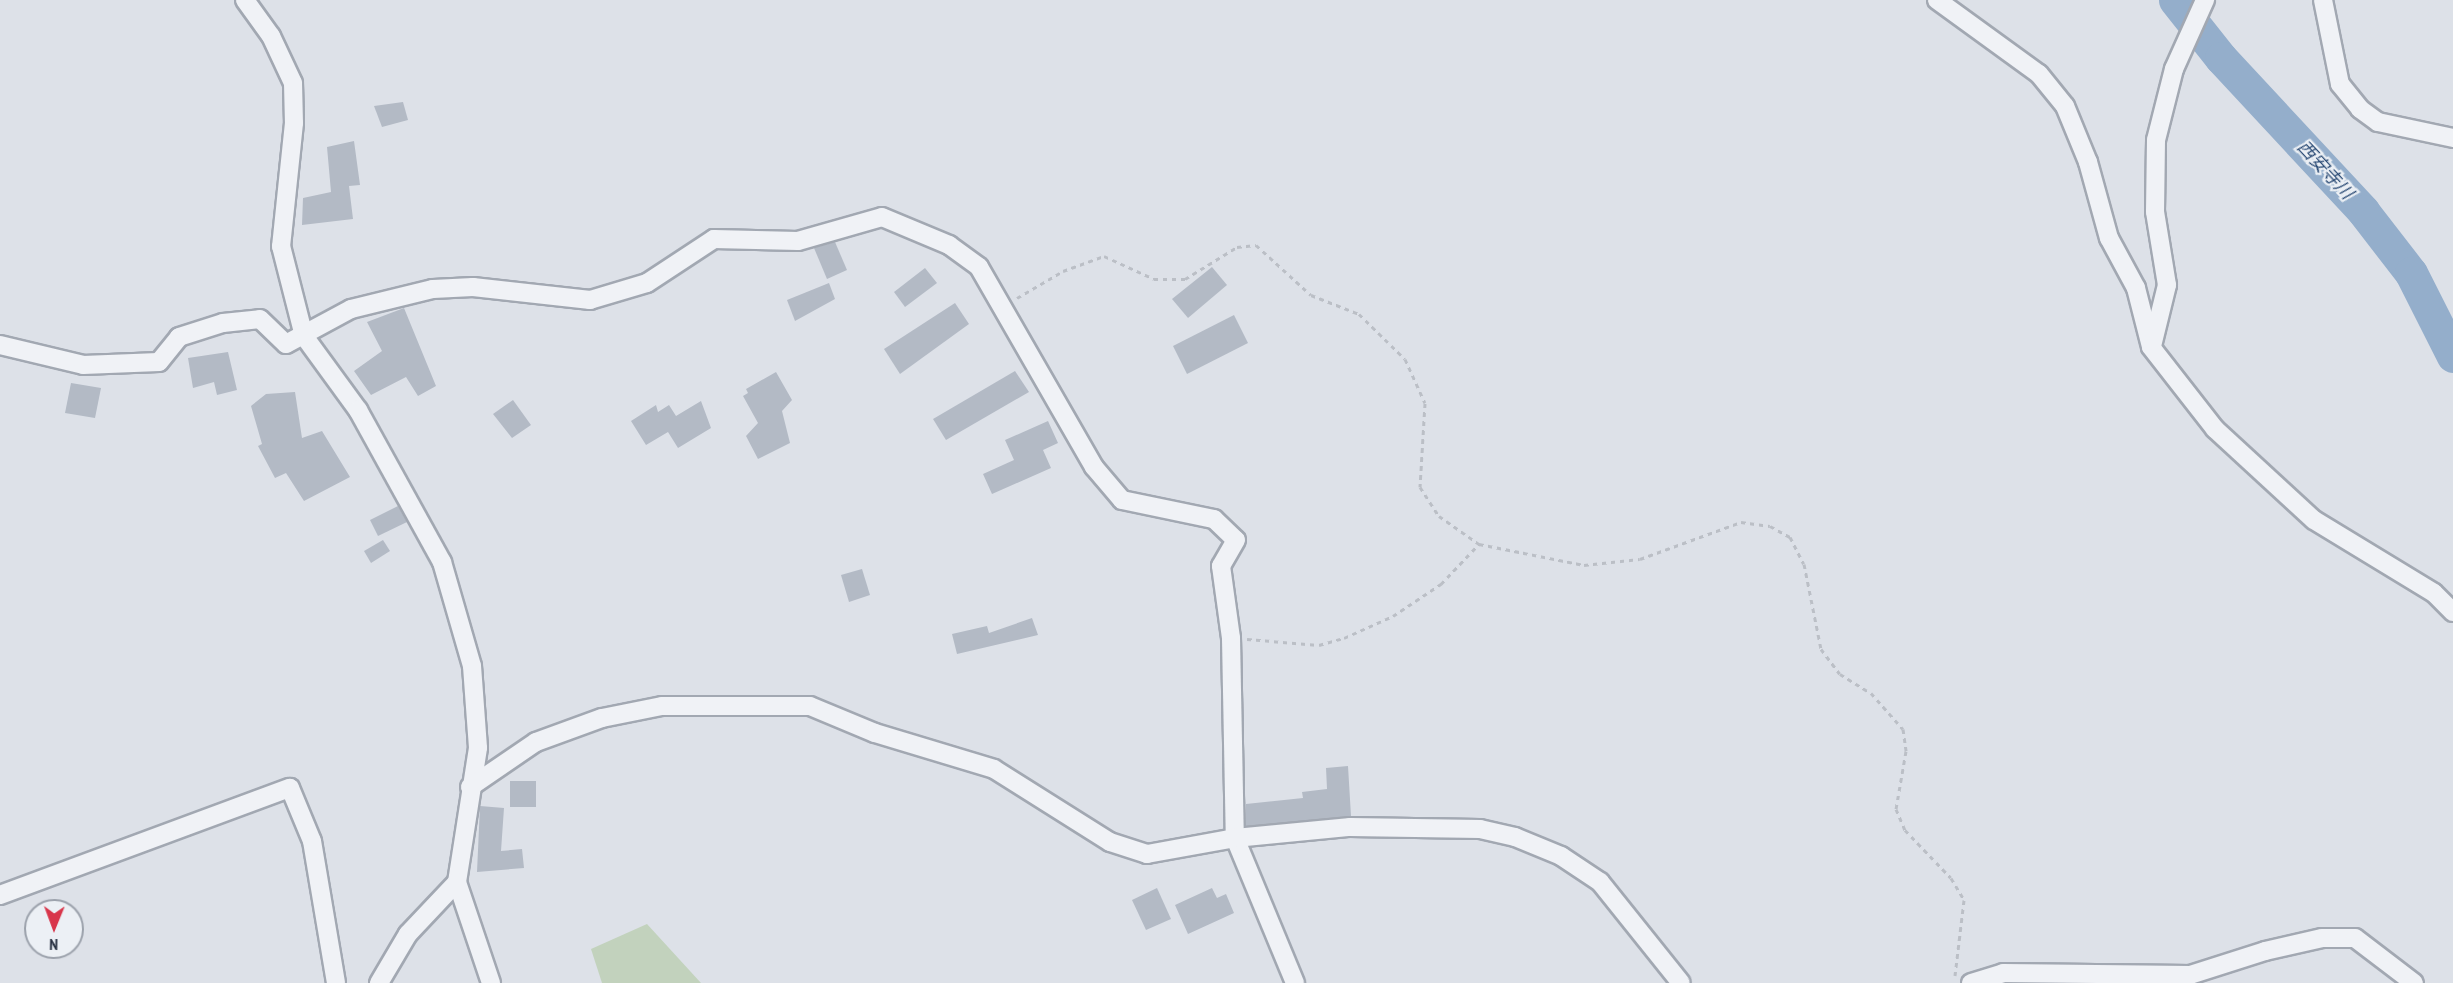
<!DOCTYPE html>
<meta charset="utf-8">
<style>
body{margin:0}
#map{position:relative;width:2453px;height:983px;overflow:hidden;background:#dde1e8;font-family:"PT Sans Narrow","Noto Sans JP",sans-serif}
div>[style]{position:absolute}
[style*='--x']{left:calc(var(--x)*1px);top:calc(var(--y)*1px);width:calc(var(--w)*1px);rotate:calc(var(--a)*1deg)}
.green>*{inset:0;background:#c2d2bd}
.river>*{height:33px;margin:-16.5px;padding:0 16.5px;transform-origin:16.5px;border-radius:16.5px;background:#94aecb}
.building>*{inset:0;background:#b3bac5}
.path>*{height:3px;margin-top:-1.5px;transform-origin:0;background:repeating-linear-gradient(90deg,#bbbfc6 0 4.5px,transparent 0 9px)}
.roads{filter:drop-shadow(2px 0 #a2a8b2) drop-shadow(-2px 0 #a2a8b2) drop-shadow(0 2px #a2a8b2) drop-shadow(0 -2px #a2a8b2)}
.minor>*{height:18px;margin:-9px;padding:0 9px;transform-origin:9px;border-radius:9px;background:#f0f2f6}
span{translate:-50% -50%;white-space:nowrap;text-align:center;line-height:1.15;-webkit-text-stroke:4.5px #ecf0f5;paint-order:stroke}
.water-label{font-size:18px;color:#2c4c76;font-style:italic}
.north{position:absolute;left:24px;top:899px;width:60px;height:60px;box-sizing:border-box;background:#ecf0f5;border:2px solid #9ca2ac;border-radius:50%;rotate:181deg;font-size:16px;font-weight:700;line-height:24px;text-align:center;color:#252e3f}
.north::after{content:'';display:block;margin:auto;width:21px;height:27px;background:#d8364b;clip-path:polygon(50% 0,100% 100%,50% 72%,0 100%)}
</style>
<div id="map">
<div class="green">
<i style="clip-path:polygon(647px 924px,701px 983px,602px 983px,591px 949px)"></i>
</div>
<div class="river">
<i style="--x:2175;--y:0;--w:74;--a:51.6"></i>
<i style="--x:2221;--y:58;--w:209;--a:47.1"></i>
<i style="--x:2363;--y:211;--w:78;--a:52.3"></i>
<i style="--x:2411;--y:273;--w:93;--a:63.2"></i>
</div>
<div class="building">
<i style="clip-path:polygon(403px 102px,408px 120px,382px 127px,374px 106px)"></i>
<i style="clip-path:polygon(354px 141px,360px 185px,349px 186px,353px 219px,302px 225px,303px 198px,331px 192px,327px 147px)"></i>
<i style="clip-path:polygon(835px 242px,847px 270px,827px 279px,814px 248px)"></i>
<i style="clip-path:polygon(1212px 267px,1227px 285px,1188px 318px,1172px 299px)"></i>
<i style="clip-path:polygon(925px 268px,937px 283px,905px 307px,894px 292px)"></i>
<i style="clip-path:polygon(829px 283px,835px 299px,795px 321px,787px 300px)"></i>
<i style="clip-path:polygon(955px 303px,969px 324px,900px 374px,884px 349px)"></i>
<i style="clip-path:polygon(404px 308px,436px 386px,418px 396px,406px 377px,371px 395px,354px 371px,382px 351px,367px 322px)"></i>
<i style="clip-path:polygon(1234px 315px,1248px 343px,1187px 374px,1173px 346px)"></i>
<i style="clip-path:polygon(228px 352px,237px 390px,217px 395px,214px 382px,193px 388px,188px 358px)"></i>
<i style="clip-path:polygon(1015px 371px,1029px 392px,946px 440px,933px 419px)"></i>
<i style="clip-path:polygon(776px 372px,792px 400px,782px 411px,790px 443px,758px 459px,746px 436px,758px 423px,743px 396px,748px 393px,746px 389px)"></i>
<i style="clip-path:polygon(71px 383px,101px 388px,95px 418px,65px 413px)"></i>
<i style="clip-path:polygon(295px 392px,302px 438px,322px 431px,350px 477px,304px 501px,286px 473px,275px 478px,258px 446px,262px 444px,251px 406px,266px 394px)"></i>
<i style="clip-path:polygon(513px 400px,531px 425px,512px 438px,493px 414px)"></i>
<i style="clip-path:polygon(701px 401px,711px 428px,678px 448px,668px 432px,646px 445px,631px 421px,656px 405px,658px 412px,669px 405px,676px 416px)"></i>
<i style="clip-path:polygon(1048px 421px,1058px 443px,1043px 450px,1051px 468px,992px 494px,983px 474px,1014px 460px,1005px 440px)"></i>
<i style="clip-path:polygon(398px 506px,407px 522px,378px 536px,370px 520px)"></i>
<i style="clip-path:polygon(383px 540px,390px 551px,371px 563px,364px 551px)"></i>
<i style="clip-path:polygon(862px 569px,870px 595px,849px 602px,841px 575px)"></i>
<i style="clip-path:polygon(1032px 618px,1038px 635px,957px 654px,952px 634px,987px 626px,989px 633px)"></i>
<i style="clip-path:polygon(1348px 766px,1351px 816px,1246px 826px,1246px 804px,1303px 798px,1302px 792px,1327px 789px,1326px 768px)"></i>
<i style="clip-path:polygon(510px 781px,536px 781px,536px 807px,510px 807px)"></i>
<i style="clip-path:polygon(480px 806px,504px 808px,501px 851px,522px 849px,524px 868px,477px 872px)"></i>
<i style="clip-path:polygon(1157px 888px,1171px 919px,1146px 930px,1132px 900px)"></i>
<i style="clip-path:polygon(1212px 888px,1217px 898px,1226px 894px,1234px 913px,1188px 934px,1175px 905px)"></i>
</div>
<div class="path">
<i style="--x:1017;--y:298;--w:53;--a:-30.4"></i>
<i style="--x:1063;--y:271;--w:44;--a:-20.1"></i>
<i style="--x:1104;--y:256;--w:55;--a:24.7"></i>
<i style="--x:1154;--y:279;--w:31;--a:0"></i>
<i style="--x:1185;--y:279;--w:61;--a:-31.6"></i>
<i style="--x:1237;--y:247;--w:19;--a:-6"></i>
<i style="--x:1256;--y:245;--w:74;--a:42.3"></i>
<i style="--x:1311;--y:295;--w:52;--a:21.6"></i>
<i style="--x:1359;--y:314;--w:64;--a:44.4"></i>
<i style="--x:1405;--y:359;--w:48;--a:65.6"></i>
<i style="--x:1425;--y:403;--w:84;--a:93.4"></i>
<i style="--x:1420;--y:487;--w:35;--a:57"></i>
<i style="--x:1439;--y:516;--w:49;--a:35"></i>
<i style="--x:1479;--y:544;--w:107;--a:11.3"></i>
<i style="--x:1584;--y:565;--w:56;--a:-6.1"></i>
<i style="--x:1640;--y:559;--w:108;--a:-20.1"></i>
<i style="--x:1741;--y:522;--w:29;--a:8"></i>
<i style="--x:1770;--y:526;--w:23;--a:29"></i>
<i style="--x:1790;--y:537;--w:30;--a:63"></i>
<i style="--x:1804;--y:564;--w:87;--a:78.7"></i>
<i style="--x:1821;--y:649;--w:31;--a:53"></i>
<i style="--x:1840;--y:674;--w:36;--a:32"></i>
<i style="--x:1871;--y:693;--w:48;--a:48.4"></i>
<i style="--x:1903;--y:729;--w:22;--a:82"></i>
<i style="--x:1906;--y:751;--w:59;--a:99.8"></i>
<i style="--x:1896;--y:809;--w:23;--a:67"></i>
<i style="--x:1905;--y:830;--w:66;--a:46.2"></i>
<i style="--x:1951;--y:878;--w:26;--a:59"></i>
<i style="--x:1964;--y:900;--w:76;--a:96.8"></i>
<i style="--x:1247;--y:639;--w:72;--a:4.8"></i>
<i style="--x:1319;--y:645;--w:26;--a:-16"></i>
<i style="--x:1344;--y:638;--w:54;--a:-24.2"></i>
<i style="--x:1393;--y:616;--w:58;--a:-33.7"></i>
<i style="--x:1441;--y:584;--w:55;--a:-46.5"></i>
</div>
<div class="roads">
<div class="minor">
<i style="--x:245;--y:0;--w:44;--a:54.2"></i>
<i style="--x:271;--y:36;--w:52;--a:64.9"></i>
<i style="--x:293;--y:83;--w:40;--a:88.6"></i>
<i style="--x:294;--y:123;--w:124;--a:96"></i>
<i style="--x:281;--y:246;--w:93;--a:75.7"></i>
<i style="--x:304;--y:336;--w:92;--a:53.9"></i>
<i style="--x:358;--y:410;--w:174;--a:61.1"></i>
<i style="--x:442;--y:562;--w:108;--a:73.9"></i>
<i style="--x:472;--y:666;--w:82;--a:85.8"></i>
<i style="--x:478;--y:748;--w:136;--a:98.9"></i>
<i style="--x:457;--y:882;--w:107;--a:71.4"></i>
<i style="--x:1937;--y:0;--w:126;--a:36"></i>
<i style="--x:2039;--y:74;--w:41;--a:50.9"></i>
<i style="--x:2065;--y:106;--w:61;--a:67.7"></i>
<i style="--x:2088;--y:162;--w:79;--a:74.6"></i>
<i style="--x:2109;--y:238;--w:57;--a:61.6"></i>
<i style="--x:2136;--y:288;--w:61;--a:75.7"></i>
<i style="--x:2151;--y:347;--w:104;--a:52"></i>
<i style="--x:2215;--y:429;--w:134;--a:42.6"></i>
<i style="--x:2314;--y:520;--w:140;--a:31.3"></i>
<i style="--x:2434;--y:593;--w:27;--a:45"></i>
<i style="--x:2323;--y:0;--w:86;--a:78.6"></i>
<i style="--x:2340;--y:84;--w:32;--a:51"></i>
<i style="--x:2360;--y:109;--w:22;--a:36"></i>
<i style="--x:2378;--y:122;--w:77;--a:12"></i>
<i style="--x:0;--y:345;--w:85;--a:13.5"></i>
<i style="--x:83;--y:365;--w:76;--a:-2.3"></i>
<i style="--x:159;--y:362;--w:32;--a:-51"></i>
<i style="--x:179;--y:337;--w:46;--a:-17.7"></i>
<i style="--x:223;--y:323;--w:37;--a:-6"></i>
<i style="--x:260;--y:319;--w:36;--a:44"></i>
<i style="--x:286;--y:344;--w:74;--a:-28.3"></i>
<i style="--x:351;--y:309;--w:84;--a:-13.7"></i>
<i style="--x:433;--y:289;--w:40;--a:-2.9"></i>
<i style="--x:473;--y:287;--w:118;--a:6.3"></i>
<i style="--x:590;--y:300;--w:59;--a:-16.6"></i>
<i style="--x:647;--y:283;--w:80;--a:-33.3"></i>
<i style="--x:714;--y:239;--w:84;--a:1.4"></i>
<i style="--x:798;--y:241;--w:87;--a:-15.9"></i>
<i style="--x:882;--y:217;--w:73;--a:22.7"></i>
<i style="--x:949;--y:245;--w:37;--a:36"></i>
<i style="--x:979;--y:267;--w:231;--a:60.1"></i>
<i style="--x:1094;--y:467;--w:43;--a:49.7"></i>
<i style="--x:1122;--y:500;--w:94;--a:11.7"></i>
<i style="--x:1214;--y:519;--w:30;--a:44"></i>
<i style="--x:1236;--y:540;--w:30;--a:120"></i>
<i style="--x:1221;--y:566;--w:73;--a:82.1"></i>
<i style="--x:1231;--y:638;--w:200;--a:88.9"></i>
<i style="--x:1235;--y:838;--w:157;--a:67.5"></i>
<i style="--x:2152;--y:346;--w:63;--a:-76.2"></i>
<i style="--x:2167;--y:285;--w:74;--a:-99.3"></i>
<i style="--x:2155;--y:212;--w:72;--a:-89.2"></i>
<i style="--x:2156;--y:140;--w:73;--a:-75.8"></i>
<i style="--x:2174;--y:69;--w:76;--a:-65.8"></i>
<i style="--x:470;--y:787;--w:80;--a:-34.3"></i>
<i style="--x:536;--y:742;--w:70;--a:-20"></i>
<i style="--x:602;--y:718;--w:61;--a:-11.3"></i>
<i style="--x:662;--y:706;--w:148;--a:0"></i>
<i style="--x:810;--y:706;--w:70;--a:22.6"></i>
<i style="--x:875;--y:733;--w:124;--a:16.8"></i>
<i style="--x:994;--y:769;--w:137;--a:32.2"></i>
<i style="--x:1110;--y:842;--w:39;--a:18"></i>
<i style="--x:1147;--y:854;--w:89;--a:-10.3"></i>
<i style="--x:1235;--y:838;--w:116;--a:-5.5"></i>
<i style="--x:1350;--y:827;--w:130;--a:0.9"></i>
<i style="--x:1480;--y:829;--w:36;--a:13"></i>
<i style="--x:1515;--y:837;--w:50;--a:22.4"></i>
<i style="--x:1561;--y:856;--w:47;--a:33.7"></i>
<i style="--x:1600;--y:882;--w:129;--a:51.3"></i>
<i style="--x:0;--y:895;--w:309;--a:-20.3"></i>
<i style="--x:290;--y:788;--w:57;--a:67.5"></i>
<i style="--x:312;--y:841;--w:144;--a:80.4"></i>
<i style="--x:379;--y:983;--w:57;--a:-59.4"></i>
<i style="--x:408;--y:934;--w:71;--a:-46.7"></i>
<i style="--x:1971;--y:983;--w:34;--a:-17"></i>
<i style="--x:2003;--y:973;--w:187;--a:0.6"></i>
<i style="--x:2190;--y:975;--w:79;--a:-17.7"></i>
<i style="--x:2265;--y:951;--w:58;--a:-12.8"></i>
<i style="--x:2322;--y:938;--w:33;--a:0"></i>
<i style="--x:2355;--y:938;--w:74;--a:37.3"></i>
</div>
</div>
<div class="water-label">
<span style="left:2325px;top:170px;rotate:47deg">西安寺川</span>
</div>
<div class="north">N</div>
</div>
